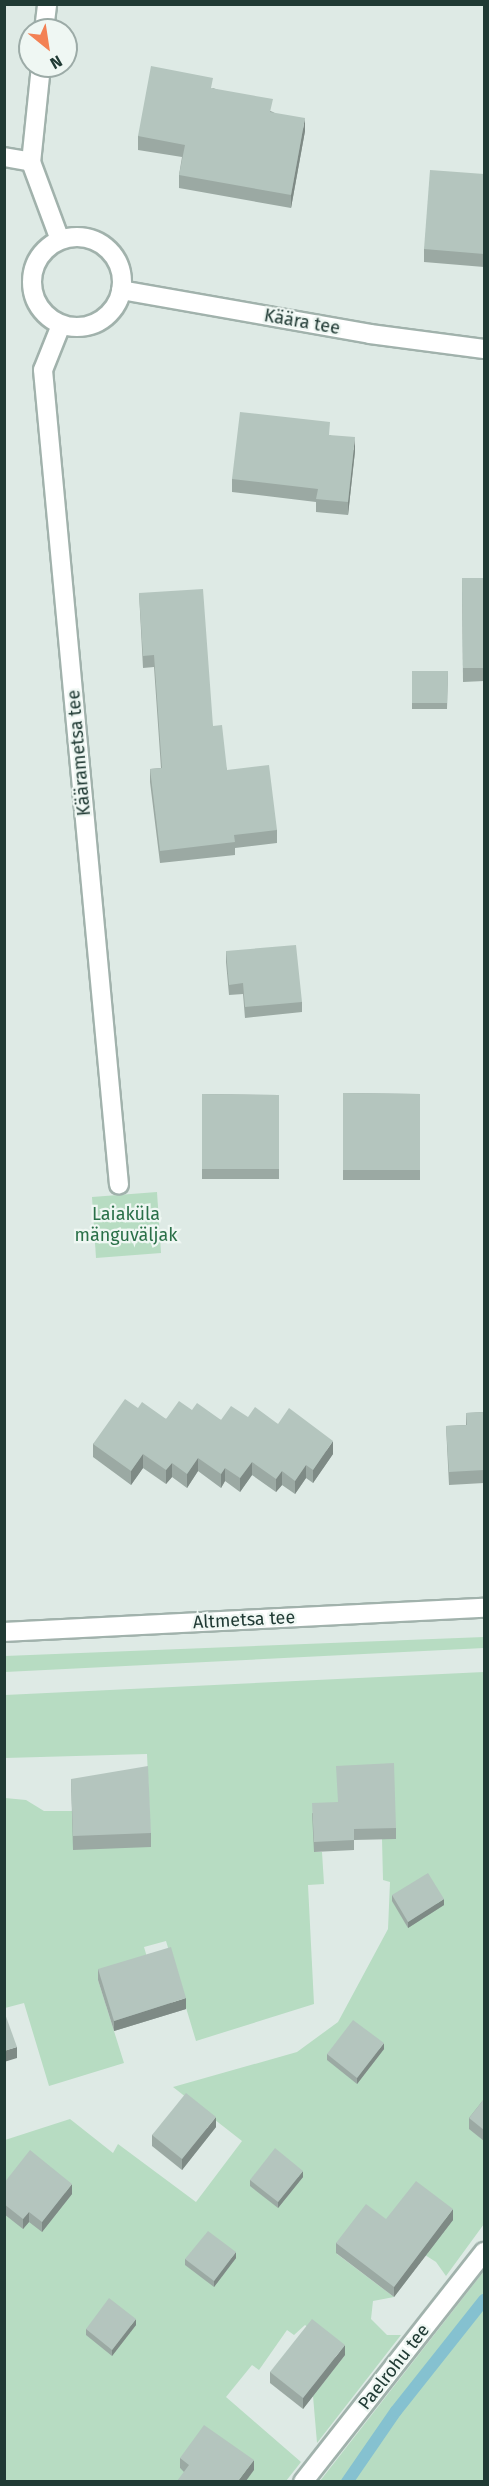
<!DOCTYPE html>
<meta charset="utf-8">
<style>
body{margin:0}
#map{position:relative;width:489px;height:2486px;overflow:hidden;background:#deeae5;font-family:"Fira Sans",sans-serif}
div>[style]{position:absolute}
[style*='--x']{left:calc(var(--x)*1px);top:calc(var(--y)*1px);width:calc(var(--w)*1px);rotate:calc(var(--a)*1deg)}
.green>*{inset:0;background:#b7dcc2}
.stream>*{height:12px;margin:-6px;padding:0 6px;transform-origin:6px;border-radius:6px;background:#85c1d0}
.roads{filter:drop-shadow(2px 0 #a1b2ac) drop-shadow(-2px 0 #a1b2ac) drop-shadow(0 2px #a1b2ac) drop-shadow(0 -2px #a1b2ac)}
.minor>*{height:18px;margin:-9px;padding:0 9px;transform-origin:9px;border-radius:9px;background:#fff}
.minor>.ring{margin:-9px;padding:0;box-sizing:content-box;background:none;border:18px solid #fff;border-radius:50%}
.tertiary>*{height:18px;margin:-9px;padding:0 9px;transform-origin:9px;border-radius:9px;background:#fff}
.wall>*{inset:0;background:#9ba9a3}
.shaded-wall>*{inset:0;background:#7e8a85}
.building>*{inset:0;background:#b4c5be}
span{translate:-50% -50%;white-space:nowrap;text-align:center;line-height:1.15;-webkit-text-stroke:4.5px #eff7f3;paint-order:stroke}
.street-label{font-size:18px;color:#203a34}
.park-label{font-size:18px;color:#2a7048}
.frame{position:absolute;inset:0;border:6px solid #203a34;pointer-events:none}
.north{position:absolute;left:18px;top:18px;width:60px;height:60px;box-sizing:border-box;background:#eff7f3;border:2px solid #9caba7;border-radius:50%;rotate:150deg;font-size:16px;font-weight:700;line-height:24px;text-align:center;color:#203a34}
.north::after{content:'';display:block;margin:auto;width:21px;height:27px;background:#f38154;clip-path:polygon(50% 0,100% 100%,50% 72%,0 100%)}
</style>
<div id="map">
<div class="green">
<i style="clip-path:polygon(157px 1192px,161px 1253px,96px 1258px,92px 1197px)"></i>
<i style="clip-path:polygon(484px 1637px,484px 1648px,5px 1672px,5px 1656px)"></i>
<i style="clip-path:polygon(484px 1672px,484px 2224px,446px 2276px,436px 2262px,386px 2230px,337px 2254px,394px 2297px,373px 2301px,371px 2319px,387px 2335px,401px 2335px,317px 2443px,313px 2396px,345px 2355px,305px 2325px,294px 2335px,287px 2330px,259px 2370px,252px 2365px,226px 2397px,301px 2462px,286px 2481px,246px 2481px,180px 2468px,189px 2475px,185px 2481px,5px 2481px,5px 2140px,70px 2119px,113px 2153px,118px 2144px,196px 2202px,242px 2141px,173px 2087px,297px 2052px,338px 2022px,388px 1929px,390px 1882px,383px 1880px,382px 1839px,338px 1812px,314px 1852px,322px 1852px,324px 1884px,308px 1885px,314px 2004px,196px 2041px,166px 1941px,144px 1947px,149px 1964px,98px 1980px,124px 2063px,49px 2086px,24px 2003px,5px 2008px,5px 1798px,26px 1800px,44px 1811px,72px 1811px,151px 1846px,147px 1754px,5px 1758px,5px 1695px)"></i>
<i style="clip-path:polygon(484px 2271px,484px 2481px,320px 2481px)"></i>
</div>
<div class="stream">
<i style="--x:347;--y:2482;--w:86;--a:-55.4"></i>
<i style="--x:396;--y:2411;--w:142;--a:-51.6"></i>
</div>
<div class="roads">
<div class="minor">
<i style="--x:44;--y:30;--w:26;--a:-83"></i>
<i style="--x:41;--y:66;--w:97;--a:95.9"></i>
<i style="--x:31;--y:162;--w:83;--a:69.6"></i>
<i style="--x:4;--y:157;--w:27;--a:10"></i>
<i class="ring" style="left:32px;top:237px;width:72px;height:72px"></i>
<i style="--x:121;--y:290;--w:253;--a:10"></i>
<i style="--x:370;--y:334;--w:115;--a:7.5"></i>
<i style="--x:61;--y:325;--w:48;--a:111.8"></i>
<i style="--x:43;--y:370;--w:818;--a:84.67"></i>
<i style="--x:303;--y:2482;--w:293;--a:-51.8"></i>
</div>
<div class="tertiary">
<i style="--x:4;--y:1632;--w:481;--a:-2.9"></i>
</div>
</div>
<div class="wall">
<i style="clip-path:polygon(213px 88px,273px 112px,305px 131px,291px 208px,179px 188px,179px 175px,182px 157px,138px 150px,138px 136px)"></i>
<i style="clip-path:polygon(484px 174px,484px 267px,424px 262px,424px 249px)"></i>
<i style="clip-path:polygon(330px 435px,355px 451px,348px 515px,316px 512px,316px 502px,232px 492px,232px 479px)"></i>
<i style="clip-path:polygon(462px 578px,484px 578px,484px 681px,463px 682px)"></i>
<i style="clip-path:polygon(139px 593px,213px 726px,227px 770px,277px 830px,277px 843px,235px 848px,235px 855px,160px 863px,150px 782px,150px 769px,161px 768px,154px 667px,143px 668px)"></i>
<i style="clip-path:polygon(412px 671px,448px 671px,447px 709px,412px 709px)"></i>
<i style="clip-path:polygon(226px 951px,302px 1002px,302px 1012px,245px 1018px,243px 994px,229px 995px,226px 962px)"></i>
<i style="clip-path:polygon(343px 1093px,420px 1094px,420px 1180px,343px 1180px)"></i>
<i style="clip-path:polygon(202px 1094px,279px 1095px,279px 1179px,202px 1179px)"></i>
<i style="clip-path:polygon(138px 1408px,166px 1419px,192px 1410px,221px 1420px,248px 1417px,278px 1424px,333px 1454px,313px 1483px,306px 1478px,295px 1494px,282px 1485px,276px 1492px,252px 1475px,240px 1492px,225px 1481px,221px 1488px,198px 1471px,187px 1488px,172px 1477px,166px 1484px,143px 1468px,131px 1485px,93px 1457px,93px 1444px)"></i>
<i style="clip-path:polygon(484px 1412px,484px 1483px,449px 1485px,446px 1426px,466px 1425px,466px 1413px)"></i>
<i style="clip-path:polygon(71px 1779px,151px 1833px,151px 1847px,73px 1850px)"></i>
<i style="clip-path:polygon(312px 1813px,396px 1828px,396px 1839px,354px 1840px,354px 1850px,314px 1852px)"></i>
<i style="clip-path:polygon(392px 1895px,444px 1905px,408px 1928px,392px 1901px)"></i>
<i style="clip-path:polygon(98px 1969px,186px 2009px,114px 2031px,98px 1980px)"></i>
<i style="clip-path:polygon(384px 2049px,357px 2084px,327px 2060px,327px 2054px)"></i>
<i style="clip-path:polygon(484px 2099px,484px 2141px,469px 2129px,469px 2118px)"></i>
<i style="clip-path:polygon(216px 2127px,182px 2170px,152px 2146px,152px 2135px)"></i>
<i style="clip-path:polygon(303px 2177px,278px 2208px,250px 2186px,250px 2180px)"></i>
<i style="clip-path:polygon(4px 2183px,72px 2194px,42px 2232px,29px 2222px,23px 2229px,4px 2214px)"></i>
<i style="clip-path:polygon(386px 2219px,453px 2220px,394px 2297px,336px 2253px,336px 2243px)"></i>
<i style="clip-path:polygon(236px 2258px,214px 2287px,185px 2265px,185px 2259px)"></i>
<i style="clip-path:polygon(136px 2325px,112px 2356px,86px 2335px,86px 2329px)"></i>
<i style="clip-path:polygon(345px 2355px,303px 2409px,270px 2383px,270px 2372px)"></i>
<i style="clip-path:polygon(180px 2458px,254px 2470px,184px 2472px,180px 2468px)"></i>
</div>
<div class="shaded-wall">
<i style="clip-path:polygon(305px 118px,305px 131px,291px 208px,291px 195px)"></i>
<i style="clip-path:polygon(355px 437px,355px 451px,348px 515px,348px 502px)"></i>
<i style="clip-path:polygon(333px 1441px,333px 1454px,313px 1483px,313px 1470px)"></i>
<i style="clip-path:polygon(143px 1454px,143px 1468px,131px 1485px,131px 1471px)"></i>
<i style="clip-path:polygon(198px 1458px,198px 1471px,187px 1488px,187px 1474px)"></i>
<i style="clip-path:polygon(252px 1462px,252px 1475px,240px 1492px,240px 1478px)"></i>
<i style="clip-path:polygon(172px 1463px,172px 1477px,166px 1484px,166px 1470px)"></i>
<i style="clip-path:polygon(306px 1465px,306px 1478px,295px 1494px,295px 1481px)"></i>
<i style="clip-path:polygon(225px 1468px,225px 1481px,221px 1488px,221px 1474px)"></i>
<i style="clip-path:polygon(282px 1471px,282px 1485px,276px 1492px,276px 1479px)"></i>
<i style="clip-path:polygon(444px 1899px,444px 1905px,408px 1928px,408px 1922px)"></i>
<i style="clip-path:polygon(186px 1998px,186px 2009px,114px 2031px,114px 2021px)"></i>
<i style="clip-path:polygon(384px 2043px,384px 2049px,357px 2084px,357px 2078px)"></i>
<i style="clip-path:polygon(17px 2047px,17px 2058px,4px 2062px,4px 2051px)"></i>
<i style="clip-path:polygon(216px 2117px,216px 2127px,182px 2170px,182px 2159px)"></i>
<i style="clip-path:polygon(303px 2171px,303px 2177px,278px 2208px,278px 2202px)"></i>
<i style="clip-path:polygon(72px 2184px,72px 2194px,42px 2232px,42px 2222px)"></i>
<i style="clip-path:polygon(453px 2209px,453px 2220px,394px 2297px,394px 2287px)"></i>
<i style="clip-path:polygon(29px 2212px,29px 2222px,23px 2229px,23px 2219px)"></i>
<i style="clip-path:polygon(236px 2252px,236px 2258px,214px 2287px,214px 2281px)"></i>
<i style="clip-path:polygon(136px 2319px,136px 2325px,112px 2356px,112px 2350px)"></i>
<i style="clip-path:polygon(345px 2345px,345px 2355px,303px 2409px,303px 2398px)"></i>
<i style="clip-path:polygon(254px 2460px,254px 2470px,246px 2481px,238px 2481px)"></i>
</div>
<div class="building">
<i style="clip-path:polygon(151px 66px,213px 78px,211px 88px,273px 99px,270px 112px,305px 118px,291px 195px,179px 175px,185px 145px,138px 136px)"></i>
<i style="clip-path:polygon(430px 170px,484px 174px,484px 254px,424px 249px)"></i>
<i style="clip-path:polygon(240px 412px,330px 422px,329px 435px,355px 437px,348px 502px,316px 499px,318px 489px,232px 479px)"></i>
<i style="clip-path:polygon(462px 578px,484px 578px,484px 668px,463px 668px)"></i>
<i style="clip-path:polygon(203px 589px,213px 726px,222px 725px,227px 770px,269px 765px,277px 830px,234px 835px,235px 842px,160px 851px,150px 769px,162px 768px,154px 655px,143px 656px,139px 593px)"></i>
<i style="clip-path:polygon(412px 671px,448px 671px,447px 703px,412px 703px)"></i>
<i style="clip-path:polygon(296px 945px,302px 1002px,245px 1007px,243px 983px,229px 985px,226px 951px)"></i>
<i style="clip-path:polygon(343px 1093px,420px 1094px,420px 1170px,343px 1170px)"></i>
<i style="clip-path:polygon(202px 1094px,279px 1095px,279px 1169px,202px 1169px)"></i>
<i style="clip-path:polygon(125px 1399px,138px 1408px,142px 1402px,166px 1419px,179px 1401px,192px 1410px,197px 1403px,221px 1420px,231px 1406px,248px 1417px,255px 1407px,278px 1424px,289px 1408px,333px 1441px,313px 1470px,306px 1465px,295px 1481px,282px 1471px,276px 1479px,252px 1462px,240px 1478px,225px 1468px,221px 1474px,198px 1458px,187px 1474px,172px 1463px,166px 1470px,143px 1454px,131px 1471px,93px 1444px)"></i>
<i style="clip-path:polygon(484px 1412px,484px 1470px,449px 1472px,446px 1426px,467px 1425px,466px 1413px)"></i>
<i style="clip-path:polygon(394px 1763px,396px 1828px,354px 1829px,354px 1840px,314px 1842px,312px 1803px,338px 1802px,336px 1766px)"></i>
<i style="clip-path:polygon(148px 1766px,151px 1833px,73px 1836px,71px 1779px)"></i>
<i style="clip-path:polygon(428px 1873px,444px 1899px,408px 1922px,392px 1895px)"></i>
<i style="clip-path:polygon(171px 1947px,186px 1998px,114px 2021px,98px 1969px)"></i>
<i style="clip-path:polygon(4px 2011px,17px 2047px,4px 2051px)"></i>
<i style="clip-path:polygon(353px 2020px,384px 2043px,357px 2078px,327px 2054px)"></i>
<i style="clip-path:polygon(186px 2093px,216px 2117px,182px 2159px,152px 2135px)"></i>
<i style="clip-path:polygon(484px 2099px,484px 2130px,469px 2118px)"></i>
<i style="clip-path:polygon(275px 2148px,303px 2171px,278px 2202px,250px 2180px)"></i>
<i style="clip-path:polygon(30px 2150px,72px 2184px,42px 2222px,29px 2212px,23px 2219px,4px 2204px,4px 2183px)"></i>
<i style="clip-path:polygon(416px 2181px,453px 2209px,394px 2287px,336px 2243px,366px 2204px,386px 2219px)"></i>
<i style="clip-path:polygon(208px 2231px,236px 2252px,214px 2281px,185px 2259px)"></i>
<i style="clip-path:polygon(109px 2298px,136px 2319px,112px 2350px,86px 2329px)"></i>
<i style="clip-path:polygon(312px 2319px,345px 2345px,303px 2398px,270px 2372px)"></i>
<i style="clip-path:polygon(204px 2425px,254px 2460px,238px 2481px,177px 2481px,189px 2465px,180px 2458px)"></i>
</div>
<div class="street-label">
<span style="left:302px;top:322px;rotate:10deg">Käära tee</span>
<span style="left:79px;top:753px;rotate:-95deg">Käärametsa tee</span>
<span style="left:244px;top:1620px;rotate:-3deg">Altmetsa tee</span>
<span style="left:394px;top:2367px;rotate:-52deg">Paelrohu tee</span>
</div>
<div class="park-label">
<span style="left:126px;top:1225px">Laiaküla<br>mänguväljak</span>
</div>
<div class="frame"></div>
<div class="north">N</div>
</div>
